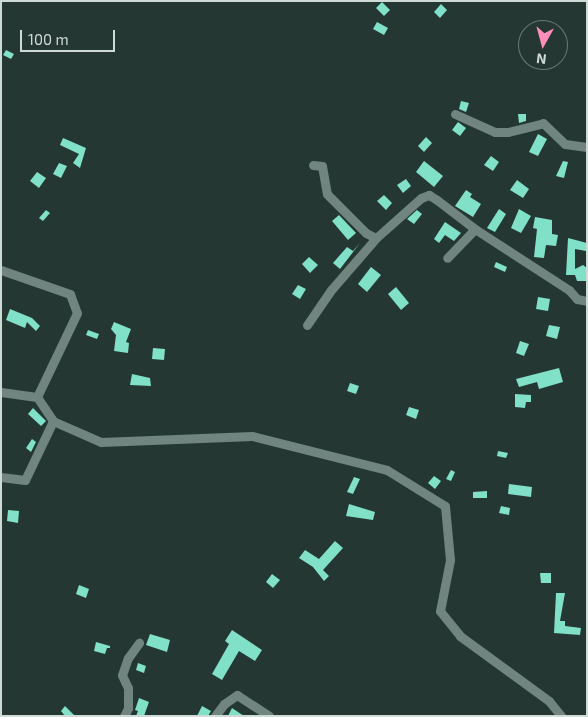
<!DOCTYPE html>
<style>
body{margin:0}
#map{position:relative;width:588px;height:717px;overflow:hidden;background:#253732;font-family:"Exo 2",sans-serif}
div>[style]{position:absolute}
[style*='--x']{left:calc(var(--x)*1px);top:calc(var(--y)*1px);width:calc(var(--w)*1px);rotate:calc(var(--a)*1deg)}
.building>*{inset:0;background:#80e0c8}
.minor>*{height:9px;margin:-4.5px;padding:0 4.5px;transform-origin:4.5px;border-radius:4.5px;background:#70857f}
span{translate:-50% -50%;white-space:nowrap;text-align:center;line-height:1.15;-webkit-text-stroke:5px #253732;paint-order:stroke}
.frame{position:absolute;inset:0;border:2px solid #cedad6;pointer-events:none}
.north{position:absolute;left:518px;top:20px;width:50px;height:50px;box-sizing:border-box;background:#253732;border:1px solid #697874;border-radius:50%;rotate:187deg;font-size:14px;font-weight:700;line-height:20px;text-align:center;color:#cedad6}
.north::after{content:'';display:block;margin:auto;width:18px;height:22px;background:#ff8eba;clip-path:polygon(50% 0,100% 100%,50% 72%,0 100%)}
.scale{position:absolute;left:20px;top:30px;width:95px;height:22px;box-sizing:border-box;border:2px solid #cedad6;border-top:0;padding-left:6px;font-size:15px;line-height:18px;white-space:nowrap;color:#cedad6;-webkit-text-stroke:4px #253732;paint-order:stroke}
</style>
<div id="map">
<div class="building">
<i style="clip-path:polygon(382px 2px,390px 10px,384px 16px,376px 8px)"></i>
<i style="clip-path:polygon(441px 4px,447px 10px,440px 18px,434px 12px)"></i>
<i style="clip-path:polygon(377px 22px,388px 28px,384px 35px,373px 29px)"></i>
<i style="clip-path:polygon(6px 50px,14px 54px,11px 59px,3px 55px)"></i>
<i style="clip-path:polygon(461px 101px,469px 103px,466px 112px,459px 109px)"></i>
<i style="clip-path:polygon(518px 114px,526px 114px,526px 121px,519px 123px)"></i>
<i style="clip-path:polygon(458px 122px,466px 128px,460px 136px,452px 130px)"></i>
<i style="clip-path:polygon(538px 134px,547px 139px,538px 156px,529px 152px)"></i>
<i style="clip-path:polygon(426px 137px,432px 143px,424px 152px,418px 146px)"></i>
<i style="clip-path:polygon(63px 138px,86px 148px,80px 168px,73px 163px,79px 154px,60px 145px)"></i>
<i style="clip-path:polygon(491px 156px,499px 162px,493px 171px,484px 165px)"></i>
<i style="clip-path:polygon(424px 161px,443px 176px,434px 187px,416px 172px)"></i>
<i style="clip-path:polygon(563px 161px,568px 162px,564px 178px,556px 176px)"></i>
<i style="clip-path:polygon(59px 163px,67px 166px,61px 178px,53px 174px)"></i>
<i style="clip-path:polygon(37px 172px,46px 178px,39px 188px,30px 181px)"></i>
<i style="clip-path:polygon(406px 179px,411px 186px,403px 193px,397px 185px)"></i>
<i style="clip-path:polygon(517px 180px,529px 189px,523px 198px,510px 190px)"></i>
<i style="clip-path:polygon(466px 190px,472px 194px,470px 197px,481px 204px,473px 217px,455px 206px)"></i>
<i style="clip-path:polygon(384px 195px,392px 203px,386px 210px,377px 201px)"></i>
<i style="clip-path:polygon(499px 209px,506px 214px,495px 232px,487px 228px)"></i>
<i style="clip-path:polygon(519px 209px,531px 216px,521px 233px,511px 228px)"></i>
<i style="clip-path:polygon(46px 210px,50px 213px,43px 221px,39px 218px)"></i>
<i style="clip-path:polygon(417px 210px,422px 214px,414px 224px,407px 219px)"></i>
<i style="clip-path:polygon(339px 215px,356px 233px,348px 240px,332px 221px)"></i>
<i style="clip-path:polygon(535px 217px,552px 220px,552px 234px,558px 235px,556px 246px,546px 245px,544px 258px,534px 257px,537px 229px,533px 228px)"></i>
<i style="clip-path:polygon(445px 222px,461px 233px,454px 241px,445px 235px,439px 243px,434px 239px)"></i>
<i style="clip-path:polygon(568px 238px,587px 243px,586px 251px,575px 249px,575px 269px,583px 265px,587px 268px,587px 281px,577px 281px,575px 275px,566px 275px)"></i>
<i style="clip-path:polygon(360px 243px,340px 269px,333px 263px,347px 247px,353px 251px)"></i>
<i style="clip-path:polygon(309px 257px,318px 265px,310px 273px,302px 264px)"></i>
<i style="clip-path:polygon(496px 262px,507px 267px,505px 272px,494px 267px)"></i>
<i style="clip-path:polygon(371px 267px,381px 275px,367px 292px,358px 284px)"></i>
<i style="clip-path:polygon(298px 285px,306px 289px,300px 299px,292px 294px)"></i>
<i style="clip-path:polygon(396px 287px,409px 303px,401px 310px,388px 294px)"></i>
<i style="clip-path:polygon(538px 297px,550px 299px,548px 311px,536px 309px)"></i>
<i style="clip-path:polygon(10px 309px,32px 318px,40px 326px,36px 331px,27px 322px,25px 328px,6px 320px)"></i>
<i style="clip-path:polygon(114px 322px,131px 329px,126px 342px,129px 343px,128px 353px,114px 351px,116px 335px,111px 329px)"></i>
<i style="clip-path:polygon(549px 325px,560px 327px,557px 339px,546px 336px)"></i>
<i style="clip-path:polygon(88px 330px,99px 334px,97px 339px,86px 335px)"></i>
<i style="clip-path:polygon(520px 341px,529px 344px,524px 356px,516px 353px)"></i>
<i style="clip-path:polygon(153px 348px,165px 349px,164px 360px,152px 359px)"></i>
<i style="clip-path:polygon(559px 368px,563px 382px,539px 389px,537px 382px,519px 387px,516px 379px)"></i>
<i style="clip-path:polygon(132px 374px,150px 378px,151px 386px,130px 385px)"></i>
<i style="clip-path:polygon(350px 383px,359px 386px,356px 394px,347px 391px)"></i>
<i style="clip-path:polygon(515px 394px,531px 395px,531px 402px,526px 402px,525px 408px,515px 407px)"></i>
<i style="clip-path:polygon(409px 407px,419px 410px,416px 419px,406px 415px)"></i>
<i style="clip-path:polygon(33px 408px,46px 421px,41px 426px,28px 414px)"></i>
<i style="clip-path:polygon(32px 439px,36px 442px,31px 452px,26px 448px)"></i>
<i style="clip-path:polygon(498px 451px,508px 453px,506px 458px,497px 456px)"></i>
<i style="clip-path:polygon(451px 470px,455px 472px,451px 481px,446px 479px)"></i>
<i style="clip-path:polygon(434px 476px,441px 481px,435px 489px,428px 483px)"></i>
<i style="clip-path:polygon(354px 477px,360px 479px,353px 494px,347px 492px)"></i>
<i style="clip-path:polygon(509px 484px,532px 487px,531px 497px,508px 494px)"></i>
<i style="clip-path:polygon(487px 491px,487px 498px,473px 498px,473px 492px)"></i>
<i style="clip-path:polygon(349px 504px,375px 512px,373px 520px,346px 516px)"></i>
<i style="clip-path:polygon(501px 506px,510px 508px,509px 515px,499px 513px)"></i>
<i style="clip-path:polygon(8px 510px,19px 511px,18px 523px,7px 521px)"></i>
<i style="clip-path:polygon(335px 541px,343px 548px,323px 570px,329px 576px,324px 581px,313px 567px,299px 558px,305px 550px,319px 559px)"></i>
<i style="clip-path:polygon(540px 573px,551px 573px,551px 583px,541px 583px)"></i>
<i style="clip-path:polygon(272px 574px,280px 580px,273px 588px,266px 582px)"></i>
<i style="clip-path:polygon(79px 585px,89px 589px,86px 598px,76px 594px)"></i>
<i style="clip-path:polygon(556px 593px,565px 593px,560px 621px,565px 621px,565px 626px,581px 628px,580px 635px,554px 633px)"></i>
<i style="clip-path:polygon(232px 630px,262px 650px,255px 661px,239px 651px,222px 680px,212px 674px,229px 644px,225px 641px)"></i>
<i style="clip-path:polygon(150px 634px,170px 640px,167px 652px,146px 645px)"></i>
<i style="clip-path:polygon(96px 642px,110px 646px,110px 648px,107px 648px,105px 654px,94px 651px)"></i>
<i style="clip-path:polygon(138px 663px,146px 666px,144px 673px,136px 670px)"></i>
<i style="clip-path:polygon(139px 698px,149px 702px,144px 716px,136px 716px,138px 711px,135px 710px)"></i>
<i style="clip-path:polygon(65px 706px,75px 716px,65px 716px,61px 711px)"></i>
<i style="clip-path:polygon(202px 706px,211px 711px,208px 716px,197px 716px)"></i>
<i style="clip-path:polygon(232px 708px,244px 716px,228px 716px)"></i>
</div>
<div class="minor">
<i style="--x:455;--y:114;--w:44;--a:24.2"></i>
<i style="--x:495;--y:132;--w:13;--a:0"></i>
<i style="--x:508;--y:132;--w:36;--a:-14"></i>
<i style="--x:543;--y:123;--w:30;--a:44"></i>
<i style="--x:565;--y:144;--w:22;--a:8"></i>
<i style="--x:313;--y:165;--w:9;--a:6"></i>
<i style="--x:322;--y:166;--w:28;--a:80"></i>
<i style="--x:327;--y:194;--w:55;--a:45"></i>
<i style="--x:366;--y:233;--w:11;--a:27"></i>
<i style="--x:376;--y:238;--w:60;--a:-41.6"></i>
<i style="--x:421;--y:198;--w:9;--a:-21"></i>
<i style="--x:429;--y:195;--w:9;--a:32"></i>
<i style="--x:437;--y:200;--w:48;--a:37.3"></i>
<i style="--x:475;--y:229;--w:40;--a:134"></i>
<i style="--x:475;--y:229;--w:112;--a:33"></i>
<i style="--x:569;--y:290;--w:12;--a:48"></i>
<i style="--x:577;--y:299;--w:10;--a:11"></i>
<i style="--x:1;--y:270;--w:73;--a:19.2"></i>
<i style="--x:70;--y:294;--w:20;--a:70"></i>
<i style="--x:77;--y:313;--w:93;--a:115.5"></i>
<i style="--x:307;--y:325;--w:42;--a:-55.6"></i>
<i style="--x:331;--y:290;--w:69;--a:-49.1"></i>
<i style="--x:1;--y:392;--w:36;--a:8"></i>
<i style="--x:37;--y:397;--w:29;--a:56"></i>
<i style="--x:53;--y:421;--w:52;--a:23.6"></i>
<i style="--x:101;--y:442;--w:151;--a:-2.3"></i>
<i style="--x:252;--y:436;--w:139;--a:14.1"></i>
<i style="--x:387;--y:470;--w:68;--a:31.8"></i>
<i style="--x:445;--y:506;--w:54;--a:84.7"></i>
<i style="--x:450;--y:560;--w:52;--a:101.1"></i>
<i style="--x:440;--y:611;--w:32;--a:51"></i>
<i style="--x:460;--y:636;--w:110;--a:36.1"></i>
<i style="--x:549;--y:701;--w:19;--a:51"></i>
<i style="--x:1;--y:477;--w:24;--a:7"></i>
<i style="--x:25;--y:480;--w:65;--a:-64.6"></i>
<i style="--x:124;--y:716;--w:9;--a:-63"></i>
<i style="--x:128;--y:708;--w:20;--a:-90"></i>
<i style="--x:128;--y:688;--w:14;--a:-115"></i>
<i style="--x:122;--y:675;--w:18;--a:-71"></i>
<i style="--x:128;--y:658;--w:19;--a:-54"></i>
<i style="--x:215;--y:716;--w:15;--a:-53"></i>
<i style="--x:224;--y:704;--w:16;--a:-35"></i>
<i style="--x:237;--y:695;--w:38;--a:33"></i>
</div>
<div class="frame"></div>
<div class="north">N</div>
<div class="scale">100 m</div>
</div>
